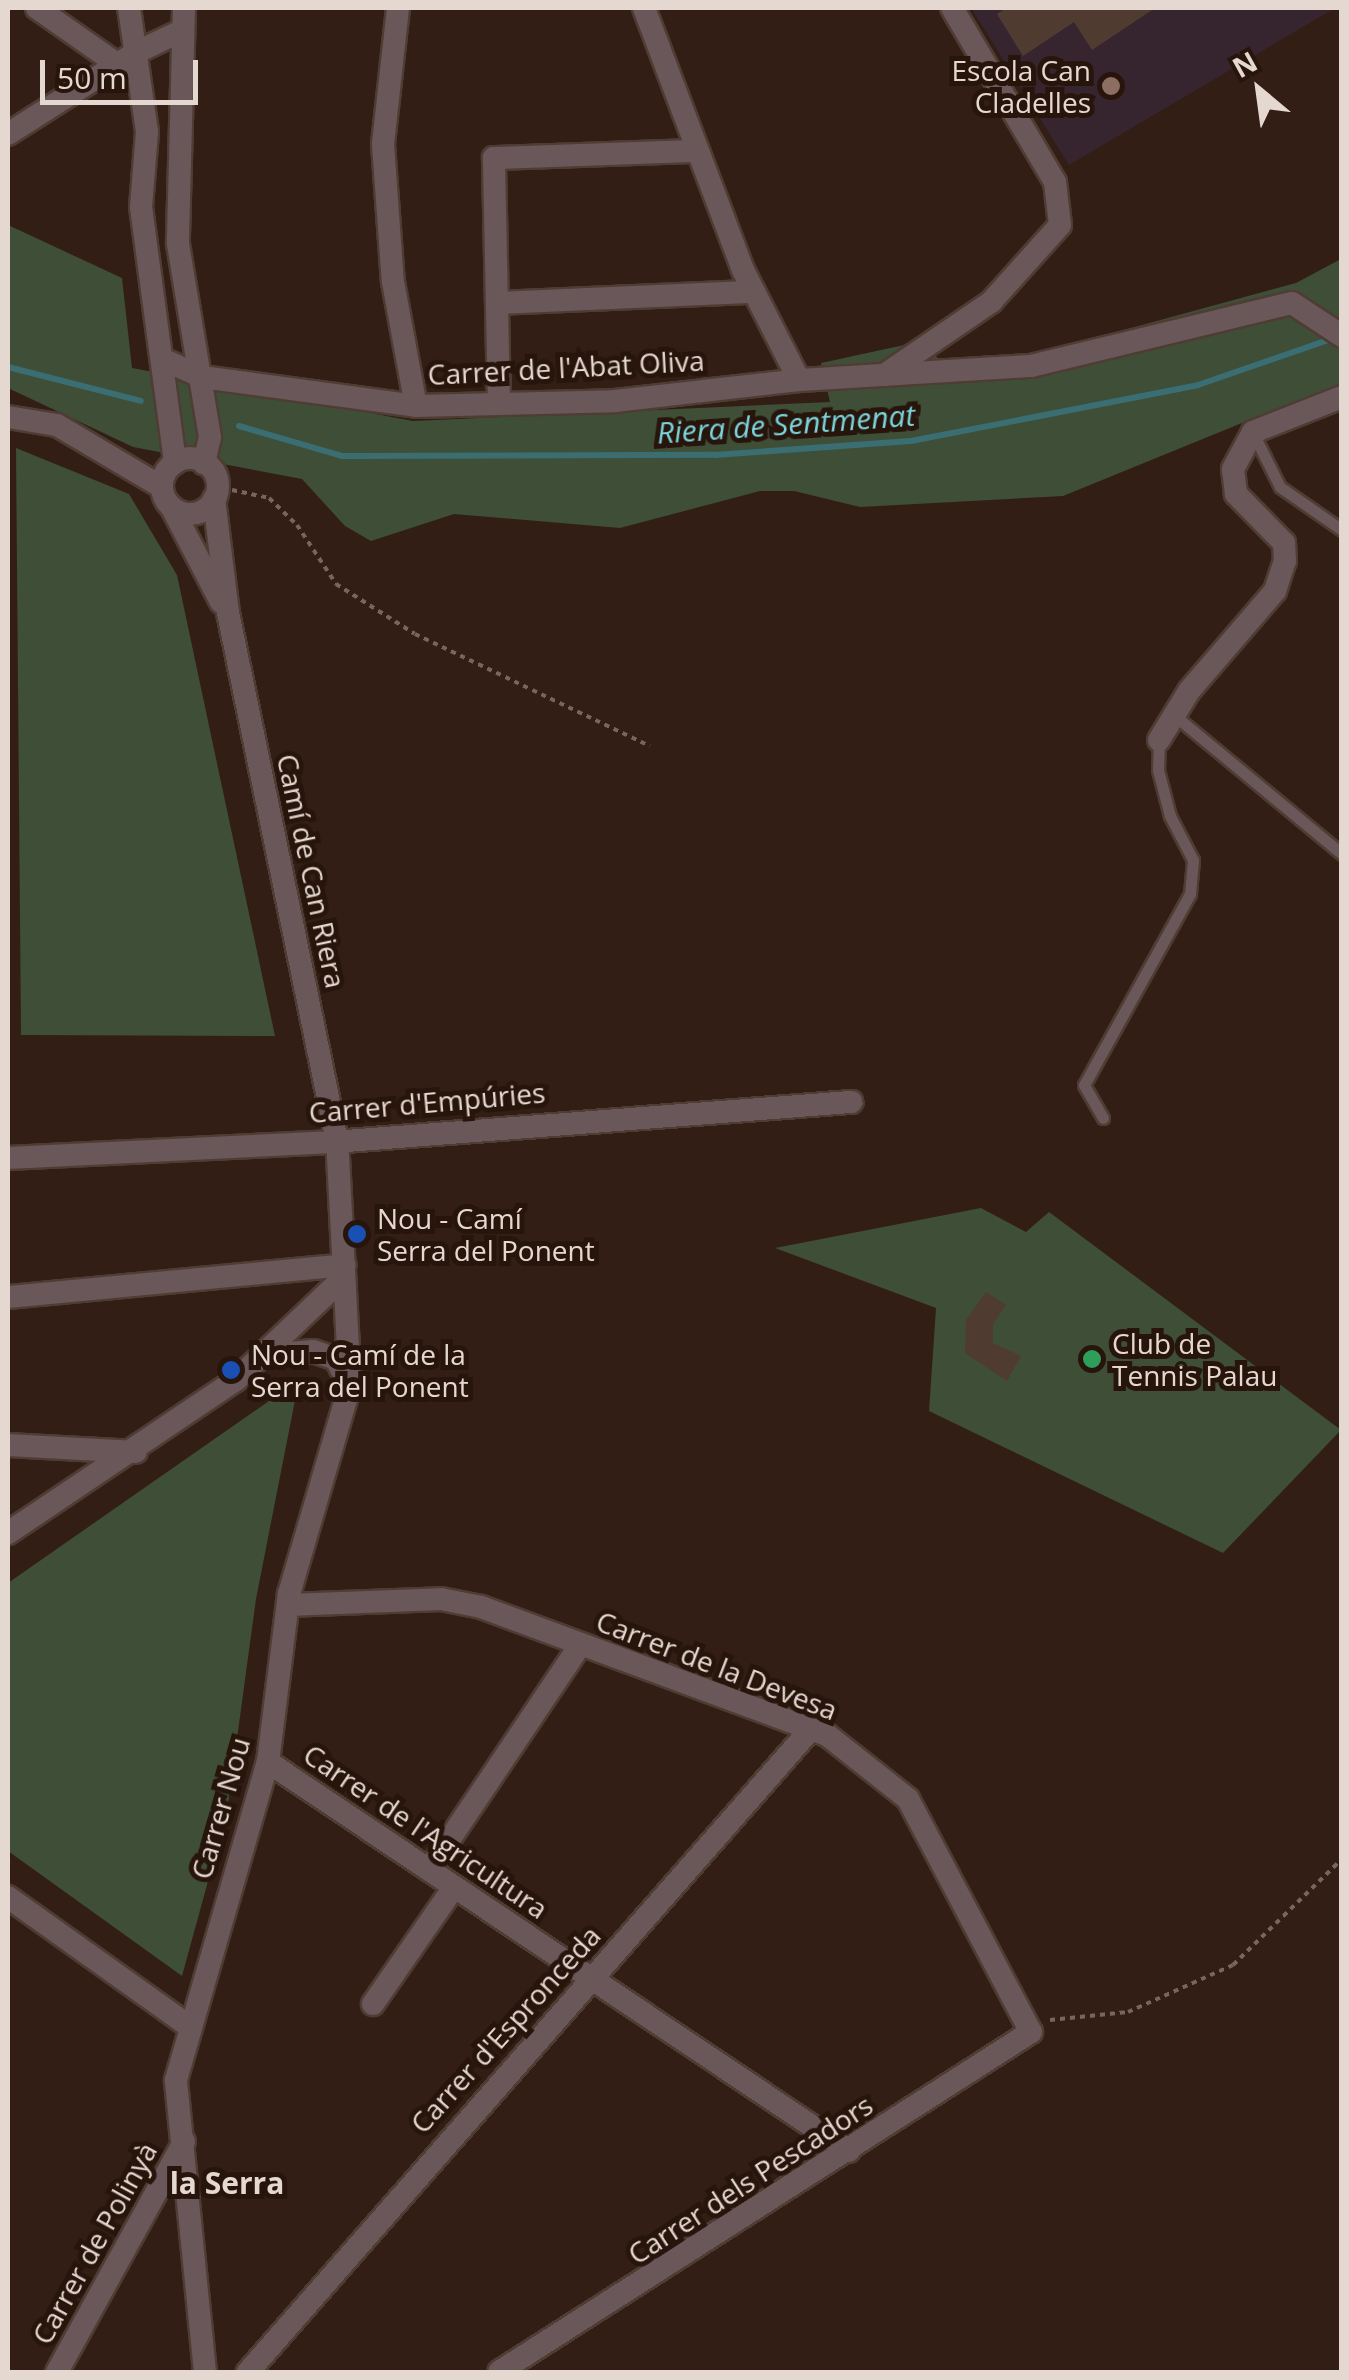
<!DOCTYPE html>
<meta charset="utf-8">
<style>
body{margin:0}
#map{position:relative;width:1349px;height:2380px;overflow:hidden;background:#321e15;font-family:"Open Sans",sans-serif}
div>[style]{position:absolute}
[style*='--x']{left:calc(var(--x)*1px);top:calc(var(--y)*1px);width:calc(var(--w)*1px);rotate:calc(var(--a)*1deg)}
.education>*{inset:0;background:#36252f}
.green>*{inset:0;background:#3e4e37}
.stream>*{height:6px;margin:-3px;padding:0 3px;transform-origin:3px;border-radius:3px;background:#3a6e73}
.building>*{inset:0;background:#503b31}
.path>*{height:4px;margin-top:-2px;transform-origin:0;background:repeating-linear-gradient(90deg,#77665e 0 5px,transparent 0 10px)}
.roads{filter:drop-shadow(2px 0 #4f3c33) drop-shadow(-2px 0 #4f3c33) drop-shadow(0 2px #4f3c33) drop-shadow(0 -2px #4f3c33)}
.service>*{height:11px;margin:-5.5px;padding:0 5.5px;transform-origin:5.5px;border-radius:5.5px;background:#6a575a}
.minor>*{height:22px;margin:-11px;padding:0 11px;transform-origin:11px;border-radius:11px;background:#6a575a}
.minor>.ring{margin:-11px;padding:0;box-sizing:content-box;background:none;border:22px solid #6a575a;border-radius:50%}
.dots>*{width:28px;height:28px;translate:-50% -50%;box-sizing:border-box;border:5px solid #27150c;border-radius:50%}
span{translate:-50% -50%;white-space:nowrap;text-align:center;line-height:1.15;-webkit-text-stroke:10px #27150c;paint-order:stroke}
.poi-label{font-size:28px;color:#e5d8d1}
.right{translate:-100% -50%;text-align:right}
.left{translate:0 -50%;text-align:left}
.street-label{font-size:28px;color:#e5d8d1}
.water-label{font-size:30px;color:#7bd4db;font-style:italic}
.neighbourhood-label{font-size:30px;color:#e5d8d1;font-weight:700}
.frame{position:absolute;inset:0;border:10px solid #e5d8d1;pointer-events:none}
.north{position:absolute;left:1209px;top:40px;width:100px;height:100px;-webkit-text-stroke:8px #27150c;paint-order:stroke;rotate:331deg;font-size:28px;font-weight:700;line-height:40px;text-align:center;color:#e5d8d1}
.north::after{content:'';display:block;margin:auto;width:35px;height:45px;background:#e5d8d1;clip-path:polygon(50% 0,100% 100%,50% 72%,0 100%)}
.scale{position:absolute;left:40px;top:60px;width:158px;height:45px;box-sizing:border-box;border:5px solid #e5d8d1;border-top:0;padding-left:12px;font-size:30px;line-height:35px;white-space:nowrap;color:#e5d8d1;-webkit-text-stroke:8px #27150c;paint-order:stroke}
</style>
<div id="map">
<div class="education">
<i style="clip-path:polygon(971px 8px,1335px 8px,1069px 165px)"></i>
</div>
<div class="green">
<i style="clip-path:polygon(8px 225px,122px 278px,132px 368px,413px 421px,830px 402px,821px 363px,918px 342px,943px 362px,1025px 357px,1296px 283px,1341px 259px,1341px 391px,1306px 397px,1063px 496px,860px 507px,794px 491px,760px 491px,620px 528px,454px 514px,371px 541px,345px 526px,302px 479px,133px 447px,8px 388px)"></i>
<i style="clip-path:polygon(16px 448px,129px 494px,177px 575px,275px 1036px,21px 1035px)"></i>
<i style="clip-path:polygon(981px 1208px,1026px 1232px,1049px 1212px,1341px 1430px,1223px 1553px,929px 1411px,936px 1308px,775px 1248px)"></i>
<i style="clip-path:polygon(299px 1380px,256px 1599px,227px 1812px,182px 1976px,8px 1851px,8px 1583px)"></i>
</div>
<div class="stream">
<i style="--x:8;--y:367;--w:137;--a:14.3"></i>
<i style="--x:239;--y:426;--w:107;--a:16.2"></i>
<i style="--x:342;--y:456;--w:373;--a:-0.2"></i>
<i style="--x:715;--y:455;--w:196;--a:-4.1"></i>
<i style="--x:911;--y:441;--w:292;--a:-11"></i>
<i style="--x:1198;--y:385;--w:138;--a:-19.1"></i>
</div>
<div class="building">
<i style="clip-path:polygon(1006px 8px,1155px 8px,1092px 50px,1074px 22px,1023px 56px,997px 14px)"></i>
<i style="clip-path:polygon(986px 1292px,1006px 1305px,993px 1324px,993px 1343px,1021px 1356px,1007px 1381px,965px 1353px,966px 1320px)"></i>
</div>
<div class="path">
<i style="--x:232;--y:490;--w:38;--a:12"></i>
<i style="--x:269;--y:498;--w:39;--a:44"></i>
<i style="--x:297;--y:525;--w:71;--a:56.5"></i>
<i style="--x:336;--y:584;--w:93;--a:32.3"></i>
<i style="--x:415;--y:634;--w:260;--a:25.5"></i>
<i style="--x:1050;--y:2020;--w:78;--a:-5.9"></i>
<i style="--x:1128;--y:2012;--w:115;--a:-24.1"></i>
<i style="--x:1233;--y:1965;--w:152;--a:-44.2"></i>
</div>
<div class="roads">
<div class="service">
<i style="--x:1253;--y:433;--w:60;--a:63.4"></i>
<i style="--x:1280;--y:487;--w:75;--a:34.7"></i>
<i style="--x:1174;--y:715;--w:218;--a:39.6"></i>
<i style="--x:1103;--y:1118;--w:38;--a:-120"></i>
<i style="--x:1084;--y:1085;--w:218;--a:-61"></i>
<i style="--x:1190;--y:894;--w:34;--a:-85"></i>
<i style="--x:1193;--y:860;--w:50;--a:-117.6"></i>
<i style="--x:1170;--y:816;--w:48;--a:-104.6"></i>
<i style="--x:1158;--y:770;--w:30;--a:-88"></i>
</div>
<div class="minor">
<i style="--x:37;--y:8;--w:98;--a:35"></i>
<i style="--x:129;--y:8;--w:125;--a:81.7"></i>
<i style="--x:147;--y:132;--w:75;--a:94.6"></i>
<i style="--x:141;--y:207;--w:258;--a:82.4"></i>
<i style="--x:184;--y:8;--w:236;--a:91.5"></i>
<i style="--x:178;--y:244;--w:196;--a:80.6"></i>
<i style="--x:210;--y:437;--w:27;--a:103"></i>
<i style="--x:398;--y:8;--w:137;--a:96.3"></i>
<i style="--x:383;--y:144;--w:138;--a:85.9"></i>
<i style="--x:393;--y:282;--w:126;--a:79.5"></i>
<i style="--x:644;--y:8;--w:280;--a:69.3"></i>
<i style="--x:743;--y:270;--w:123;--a:63"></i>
<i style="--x:8;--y:134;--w:151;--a:-32.5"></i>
<i style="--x:135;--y:53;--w:53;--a:-25.6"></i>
<i style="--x:497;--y:303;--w:257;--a:-2.5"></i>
<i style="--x:162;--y:359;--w:44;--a:24.2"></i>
<i style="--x:202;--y:377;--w:216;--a:7.7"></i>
<i style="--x:416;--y:406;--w:199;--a:-1.4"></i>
<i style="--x:615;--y:401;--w:185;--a:-6.5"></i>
<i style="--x:799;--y:380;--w:232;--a:-3.5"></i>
<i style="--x:1031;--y:366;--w:268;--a:-13.6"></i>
<i style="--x:1292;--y:303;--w:60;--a:33.4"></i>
<i style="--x:884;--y:375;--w:130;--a:-34.3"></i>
<i style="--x:991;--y:302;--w:103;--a:-48.1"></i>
<i style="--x:1060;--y:225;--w:43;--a:-96.6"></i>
<i style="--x:1055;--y:182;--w:202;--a:-120.6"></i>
<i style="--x:499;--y:402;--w:244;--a:-91.2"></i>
<i style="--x:494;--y:158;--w:201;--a:-2"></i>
<i style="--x:8;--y:417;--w:50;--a:9.3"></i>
<i style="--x:57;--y:425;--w:122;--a:30.6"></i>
<i class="ring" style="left:162px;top:458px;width:34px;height:34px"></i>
<i style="--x:172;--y:508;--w:106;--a:62.5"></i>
<i style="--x:1159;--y:740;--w:57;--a:-58.5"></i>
<i style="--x:1189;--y:691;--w:132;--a:-49.3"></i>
<i style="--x:1275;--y:591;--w:32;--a:-72"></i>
<i style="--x:1285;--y:561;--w:18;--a:-93"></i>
<i style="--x:1284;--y:543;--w:69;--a:-134.4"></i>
<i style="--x:1236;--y:494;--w:25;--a:-97"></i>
<i style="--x:1233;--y:469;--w:42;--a:-61.6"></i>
<i style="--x:1253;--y:432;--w:96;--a:-21.5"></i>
<i style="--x:8;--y:1158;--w:325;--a:-2.8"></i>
<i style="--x:333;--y:1142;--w:520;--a:-4.42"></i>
<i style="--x:8;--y:1297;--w:338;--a:-5.4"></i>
<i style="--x:268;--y:1355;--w:45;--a:-5.1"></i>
<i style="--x:313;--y:1351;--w:24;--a:19"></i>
<i style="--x:336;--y:1359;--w:27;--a:63"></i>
<i style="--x:8;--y:1445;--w:128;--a:3.1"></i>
<i style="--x:8;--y:1533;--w:275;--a:-33.9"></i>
<i style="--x:236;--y:1380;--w:149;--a:-43.6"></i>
<i style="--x:288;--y:1605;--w:153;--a:-2.2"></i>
<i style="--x:441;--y:1599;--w:41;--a:11.3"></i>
<i style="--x:481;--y:1607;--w:369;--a:20.3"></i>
<i style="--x:827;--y:1735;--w:103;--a:38.3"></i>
<i style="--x:908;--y:1799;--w:263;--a:62.2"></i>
<i style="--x:1031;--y:2032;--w:631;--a:147.42"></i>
<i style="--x:268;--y:1762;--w:699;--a:33.8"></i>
<i style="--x:429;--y:1870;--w:272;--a:-56.1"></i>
<i style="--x:8;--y:1897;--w:224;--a:35.5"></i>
<i style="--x:373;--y:2004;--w:142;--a:-55.3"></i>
<i style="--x:57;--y:2372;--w:263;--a:-61.1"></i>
<i style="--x:205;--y:2372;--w:293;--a:-95.7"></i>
<i style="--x:176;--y:2080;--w:331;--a:-73.9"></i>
<i style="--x:268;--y:1762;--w:169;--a:-82.9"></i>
<i style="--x:289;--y:1594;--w:217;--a:-73.7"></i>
<i style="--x:350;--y:1386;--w:245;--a:-93"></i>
<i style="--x:337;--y:1141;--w:539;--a:-101.66"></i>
<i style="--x:228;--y:613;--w:115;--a:-97"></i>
<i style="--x:248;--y:2372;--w:855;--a:-48.8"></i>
</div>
</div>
<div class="dots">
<i style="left:1111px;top:86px;background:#8d6e63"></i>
<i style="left:357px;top:1234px;background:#1a4fb4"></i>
<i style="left:1092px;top:1359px;background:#2e9e5b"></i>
<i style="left:231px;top:1370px;background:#1a4fb4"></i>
</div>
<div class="poi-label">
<span class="right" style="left:1091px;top:86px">Escola Can<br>Cladelles</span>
<span class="left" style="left:377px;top:1234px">Nou - Camí<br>Serra del Ponent</span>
<span class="left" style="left:1112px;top:1359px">Club de<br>Tennis Palau</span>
<span class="left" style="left:251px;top:1370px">Nou - Camí de la<br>Serra del Ponent</span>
</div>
<div class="street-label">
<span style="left:566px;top:367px;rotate:-3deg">Carrer de l'Abat Oliva</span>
<span style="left:312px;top:871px;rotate:78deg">Camí de Can Riera</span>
<span style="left:427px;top:1102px;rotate:-5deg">Carrer d'Empúries</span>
<span style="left:717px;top:1665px;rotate:21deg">Carrer de la Devesa</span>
<span style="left:220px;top:1808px;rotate:-74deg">Carrer Nou</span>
<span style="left:426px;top:1831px;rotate:34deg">Carrer de l'Agricultura</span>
<span style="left:505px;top:2029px;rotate:-48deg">Carrer d'Espronceda</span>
<span style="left:750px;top:2179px;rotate:-33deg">Carrer dels Pescadors</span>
<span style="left:94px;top:2243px;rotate:-61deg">Carrer de Polinyà</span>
</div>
<div class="water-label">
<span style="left:786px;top:424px;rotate:-4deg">Riera de Sentmenat</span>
</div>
<div class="neighbourhood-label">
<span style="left:227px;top:2183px">la Serra</span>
</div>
<div class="frame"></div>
<div class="north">N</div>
<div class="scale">50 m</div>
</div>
